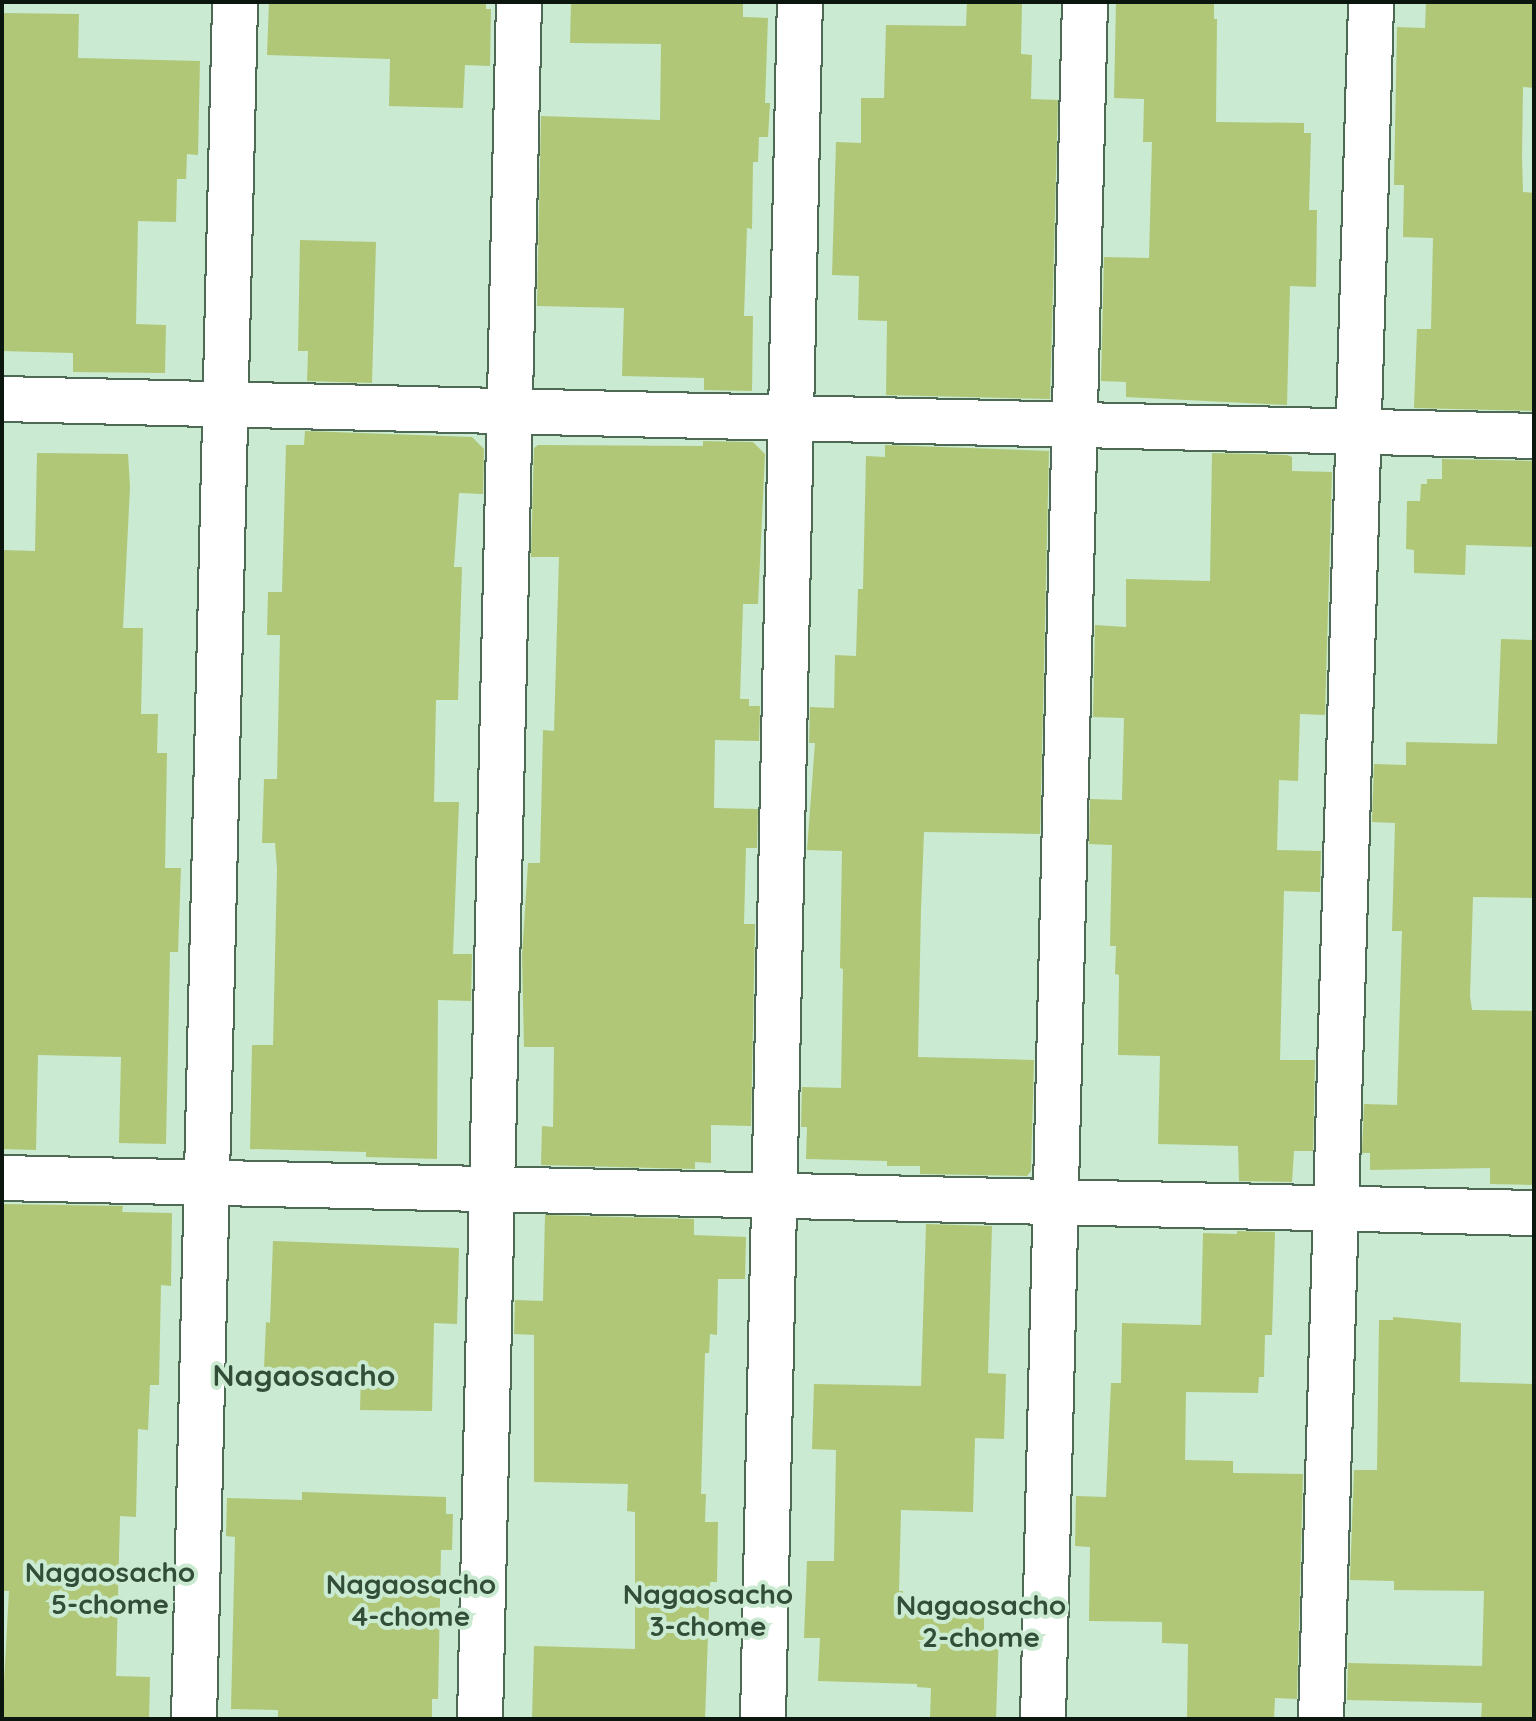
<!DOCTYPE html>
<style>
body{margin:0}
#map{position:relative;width:1536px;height:1721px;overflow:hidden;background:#caead1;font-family:Quicksand,sans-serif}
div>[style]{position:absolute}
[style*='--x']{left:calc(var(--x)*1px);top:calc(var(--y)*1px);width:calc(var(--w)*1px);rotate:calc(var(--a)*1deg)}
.building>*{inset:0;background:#b0c777}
.roads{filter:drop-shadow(2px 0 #4e6a54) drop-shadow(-2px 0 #4e6a54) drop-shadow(0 2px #4e6a54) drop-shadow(0 -2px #4e6a54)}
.street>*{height:44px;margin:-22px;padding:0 22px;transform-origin:22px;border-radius:22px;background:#fff}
span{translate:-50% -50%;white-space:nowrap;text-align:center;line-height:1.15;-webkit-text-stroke:8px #caead1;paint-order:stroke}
.neighbourhood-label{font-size:28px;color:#324d38;font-weight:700}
.quarter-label{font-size:30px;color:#324d38;font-weight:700}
.frame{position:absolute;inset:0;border:4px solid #0b160e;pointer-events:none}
</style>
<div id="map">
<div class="building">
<i style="clip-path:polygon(269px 2px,486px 2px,486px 9px,491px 9px,490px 66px,465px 65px,463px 108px,389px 106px,390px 59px,267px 55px)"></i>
<i style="clip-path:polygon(571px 2px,743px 2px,743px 17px,768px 18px,765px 103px,770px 103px,768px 137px,759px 137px,758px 162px,753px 162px,752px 229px,747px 228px,744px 316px,753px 316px,752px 391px,704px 390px,704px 378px,622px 376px,624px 308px,537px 306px,541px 116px,660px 120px,661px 44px,570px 43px)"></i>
<i style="clip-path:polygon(967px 2px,1022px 2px,1021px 54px,1032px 55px,1031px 99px,1058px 100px,1050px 399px,886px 395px,887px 321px,858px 320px,859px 276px,832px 275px,836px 142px,861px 143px,861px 98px,884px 98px,886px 25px,966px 26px)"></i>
<i style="clip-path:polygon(1116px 2px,1214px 2px,1214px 19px,1217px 19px,1216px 122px,1304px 123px,1304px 133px,1311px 133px,1309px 210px,1317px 210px,1316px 287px,1290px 286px,1287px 405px,1126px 397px,1126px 382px,1101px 381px,1104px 257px,1149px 258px,1152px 142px,1143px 142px,1144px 99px,1114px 98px)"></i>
<i style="clip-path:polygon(1426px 2px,1534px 2px,1534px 88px,1523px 87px,1522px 157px,1523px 192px,1534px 193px,1534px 411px,1414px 408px,1417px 329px,1431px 329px,1433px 238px,1403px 237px,1404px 185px,1394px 185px,1397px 27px,1425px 28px)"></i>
<i style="clip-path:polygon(2px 13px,79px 14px,78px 58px,200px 61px,198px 155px,187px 154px,186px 179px,177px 179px,176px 222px,138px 221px,136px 324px,166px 325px,165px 373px,73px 372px,73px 353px,2px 351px)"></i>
<i style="clip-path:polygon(300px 240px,376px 242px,372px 383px,307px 381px,308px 351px,298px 351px)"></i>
<i style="clip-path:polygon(305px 431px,472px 437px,484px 449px,483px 494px,459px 493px,454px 567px,462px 567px,458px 700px,436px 700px,434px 802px,459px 802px,453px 954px,472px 954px,471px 1001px,438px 1000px,437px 1159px,366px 1157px,366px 1152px,250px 1149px,252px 1045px,273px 1045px,277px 869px,275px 843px,262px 843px,264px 779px,277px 779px,280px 635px,267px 635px,268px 592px,282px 592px,286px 445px,304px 445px)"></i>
<i style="clip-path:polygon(703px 441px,753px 442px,765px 454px,758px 604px,743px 604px,740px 699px,749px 699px,749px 706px,760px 706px,759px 741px,715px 740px,714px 808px,758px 809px,757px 848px,746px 848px,744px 924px,755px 924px,751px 1126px,711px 1125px,711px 1163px,695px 1162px,695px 1169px,541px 1165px,542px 1126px,553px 1127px,554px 1047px,524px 1047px,522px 956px,528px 863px,540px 863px,543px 730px,554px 731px,559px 557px,531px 557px,534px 448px,538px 445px,703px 446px)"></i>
<i style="clip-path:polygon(885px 445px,1049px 451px,1040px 834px,924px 832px,921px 909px,918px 1057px,1034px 1060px,1031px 1171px,1027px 1176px,920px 1174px,920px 1166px,887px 1166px,887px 1161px,806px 1159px,807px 1127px,801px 1127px,802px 1087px,841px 1088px,843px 969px,840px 968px,842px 851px,807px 850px,815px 743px,809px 743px,810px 707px,834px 708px,835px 655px,856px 656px,858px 589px,863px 589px,866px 456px,885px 457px)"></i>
<i style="clip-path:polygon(37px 453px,128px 454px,130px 487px,123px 628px,143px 628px,141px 714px,158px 714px,157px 753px,167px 753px,165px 868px,181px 868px,178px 952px,170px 952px,166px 1144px,119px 1143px,121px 1057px,38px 1055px,36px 1150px,2px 1149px,2px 550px,35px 551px)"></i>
<i style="clip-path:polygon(1212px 453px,1287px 455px,1292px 457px,1292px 471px,1332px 472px,1325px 715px,1300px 714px,1298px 781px,1279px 780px,1277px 850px,1321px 851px,1320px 892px,1284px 891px,1280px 1060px,1315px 1060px,1313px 1151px,1294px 1151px,1292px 1182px,1239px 1181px,1238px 1146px,1158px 1144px,1160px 1056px,1118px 1055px,1119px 975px,1115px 974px,1116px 946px,1110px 946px,1112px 845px,1089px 844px,1090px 799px,1122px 800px,1124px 718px,1093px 717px,1095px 625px,1126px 627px,1126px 579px,1210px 581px)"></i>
<i style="clip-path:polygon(1442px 459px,1534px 461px,1534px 547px,1466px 545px,1465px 575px,1414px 573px,1414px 550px,1406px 549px,1407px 501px,1420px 501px,1421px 484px,1427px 484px,1427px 479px,1442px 479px)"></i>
<i style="clip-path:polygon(1501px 639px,1534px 640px,1534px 898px,1473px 897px,1470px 996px,1472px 1010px,1534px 1011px,1534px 1185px,1490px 1184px,1490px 1168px,1370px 1170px,1370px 1153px,1362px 1153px,1364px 1104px,1397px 1105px,1402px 931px,1392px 931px,1395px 823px,1372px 822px,1374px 764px,1406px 765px,1406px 742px,1497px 744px)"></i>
<i style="clip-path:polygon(3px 1204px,123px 1206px,122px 1212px,172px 1213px,171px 1286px,161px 1285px,159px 1385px,150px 1385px,148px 1430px,138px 1429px,136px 1517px,120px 1516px,116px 1676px,150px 1677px,149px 1719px,2px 1719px,9px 1591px,2px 1591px)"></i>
<i style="clip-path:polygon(545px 1215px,694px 1219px,694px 1235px,746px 1237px,745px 1279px,718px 1279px,717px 1335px,710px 1334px,709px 1353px,705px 1353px,701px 1494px,706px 1494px,705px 1522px,718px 1522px,717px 1582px,710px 1582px,705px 1719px,532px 1719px,534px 1646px,635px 1649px,635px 1512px,627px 1511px,628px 1484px,534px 1482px,534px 1335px,514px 1334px,515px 1300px,543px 1301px)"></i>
<i style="clip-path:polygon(926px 1224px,992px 1226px,988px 1373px,1006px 1374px,1004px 1439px,975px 1438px,973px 1512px,901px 1510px,899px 1591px,903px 1591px,902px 1600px,984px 1601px,984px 1631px,999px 1632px,996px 1719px,930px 1719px,931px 1688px,917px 1687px,917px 1684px,818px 1681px,820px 1638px,804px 1638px,807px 1561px,834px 1561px,836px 1450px,812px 1449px,814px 1384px,921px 1386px)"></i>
<i style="clip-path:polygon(1237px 1231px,1275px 1232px,1272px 1335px,1265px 1335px,1264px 1377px,1259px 1377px,1258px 1393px,1186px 1392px,1185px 1460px,1233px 1461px,1233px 1473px,1303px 1474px,1297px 1699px,1275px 1698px,1274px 1719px,1187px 1719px,1188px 1644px,1162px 1643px,1162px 1622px,1089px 1621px,1090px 1547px,1075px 1546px,1076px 1496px,1106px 1497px,1111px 1383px,1121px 1383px,1122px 1323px,1201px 1325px,1203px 1233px,1237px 1234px)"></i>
<i style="clip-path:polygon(273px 1241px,459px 1248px,457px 1324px,434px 1323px,432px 1411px,360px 1410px,361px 1371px,264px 1368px,266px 1322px,270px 1323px)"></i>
<i style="clip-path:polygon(1393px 1317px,1461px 1323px,1460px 1382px,1534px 1384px,1534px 1719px,1481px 1719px,1482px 1703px,1347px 1700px,1348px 1663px,1482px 1666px,1484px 1591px,1394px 1590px,1394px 1581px,1350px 1580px,1354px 1470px,1377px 1470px,1379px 1320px,1393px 1320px)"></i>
<i style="clip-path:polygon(302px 1492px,446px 1497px,446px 1514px,453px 1514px,452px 1550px,441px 1550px,438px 1699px,432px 1699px,432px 1719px,278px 1719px,278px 1710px,231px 1709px,235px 1537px,226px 1536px,227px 1498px,302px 1500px)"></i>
</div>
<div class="roads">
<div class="street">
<i style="--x:2;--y:399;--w:1532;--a:1.38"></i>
<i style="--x:2;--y:1178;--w:1532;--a:1.31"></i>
<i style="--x:194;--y:1719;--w:1717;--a:-88.63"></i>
<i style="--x:480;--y:1719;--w:1717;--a:-88.7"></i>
<i style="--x:763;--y:1719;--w:1717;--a:-88.77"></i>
<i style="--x:1043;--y:1719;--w:1718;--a:-88.6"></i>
<i style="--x:1321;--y:1719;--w:1718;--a:-88.33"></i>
</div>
</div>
<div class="neighbourhood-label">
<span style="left:110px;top:1588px">Nagaosacho<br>5-chome</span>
<span style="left:411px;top:1600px">Nagaosacho<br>4-chome</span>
<span style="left:708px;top:1610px">Nagaosacho<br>3-chome</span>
<span style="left:981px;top:1621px">Nagaosacho<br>2-chome</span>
</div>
<div class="quarter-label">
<span style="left:304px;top:1375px">Nagaosacho</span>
</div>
<div class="frame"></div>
</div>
